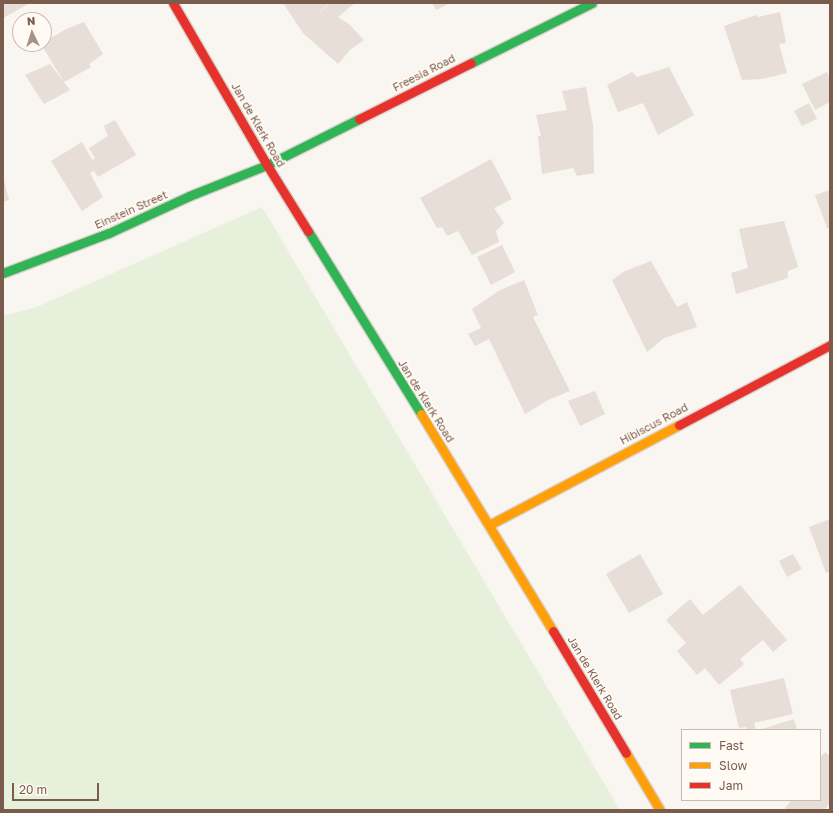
<!DOCTYPE html>
<style>
body{margin:0}
#map{position:relative;width:833px;height:813px;overflow:hidden;background:#f9f5f0;font-family:"Golos Text",sans-serif}
div>[style]{position:absolute}
[style*='--x']{left:calc(var(--x)*1px);top:calc(var(--y)*1px);width:calc(var(--w)*1px);rotate:calc(var(--a)*1deg)}
.green>*{inset:0;background:#e7f0db}
.building>*{inset:0;background:#e6ded7}
.roads{filter:drop-shadow(1px 0 #d9d2cb) drop-shadow(-1px 0 #d9d2cb) drop-shadow(0 1px #d9d2cb) drop-shadow(0 -1px #d9d2cb)}
.fast>*{height:9px;margin:-4.5px;padding:0 4.5px;transform-origin:4.5px;border-radius:4.5px;background:#30b455}
.slow>*{height:9px;margin:-4.5px;padding:0 4.5px;transform-origin:4.5px;border-radius:4.5px;background:#ff9f0a}
.jam>*{height:9px;margin:-4.5px;padding:0 4.5px;transform-origin:4.5px;border-radius:4.5px;background:#e5322d}
span{translate:-50% -50%;white-space:nowrap;text-align:center;line-height:1.15;-webkit-text-stroke:4px #fffaf3;paint-order:stroke}
.street-label{font-size:11px;color:#7a5c4d}
.frame{position:absolute;inset:0;border:4px solid #7a5c4d;pointer-events:none}
.legend{position:absolute;left:681px;top:729px;width:140px;height:72px;box-sizing:border-box;background:#fffaf3;border:1px solid #cabbb1;margin:0;padding:5px 7px;list-style:none;font-size:12px;color:#7a5c4d}
.legend li{display:flex;align-items:center;gap:8px;height:20px}
.legend b{width:20px;border:1px solid #cabbb1}
.north{position:absolute;left:12px;top:12px;width:40px;height:40px;box-sizing:border-box;background:#fffaf3;border:1px solid #cabbb1;border-radius:50%;rotate:356deg;font-size:11px;font-weight:700;line-height:16px;text-align:center;color:#7a5c4d}
.north::after{content:'';display:block;margin:auto;width:14px;height:18px;background:#a69286;clip-path:polygon(50% 0,100% 100%,50% 72%,0 100%)}
.scale{position:absolute;left:12px;top:783px;width:87px;height:18px;box-sizing:border-box;border:2px solid #7a5c4d;border-top:0;padding-left:5px;font-size:12px;line-height:14px;white-space:nowrap;color:#7a5c4d;-webkit-text-stroke:3px #fffaf3;paint-order:stroke}
</style>
<div id="map">
<div class="green">
<i style="clip-path:polygon(262px 207px,620px 810px,3px 810px,3px 316px,37px 307px)"></i>
</div>
<div class="building">
<i style="clip-path:polygon(3px 3px,30px 3px,3px 18px)"></i>
<i style="clip-path:polygon(283px 3px,328px 3px,312px 21px,329px 3px,355px 3px,338px 17px,350px 25px,364px 40px,350px 50px,338px 64px,303px 33px)"></i>
<i style="clip-path:polygon(432px 3px,450px 3px,436px 10px)"></i>
<i style="clip-path:polygon(780px 12px,786px 43px,779px 44px,787px 73px,762px 79px,742px 80px,724px 26px,756px 15px,758px 17px)"></i>
<i style="clip-path:polygon(84px 22px,103px 54px,89px 64px,91px 67px,64px 82px,41px 44px,44px 44px,44px 42px,66px 29px)"></i>
<i style="clip-path:polygon(50px 64px,70px 90px,44px 104px,25px 75px)"></i>
<i style="clip-path:polygon(669px 67px,694px 115px,658px 135px,643px 103px,618px 112px,607px 85px,632px 72px,637px 77px)"></i>
<i style="clip-path:polygon(827px 72px,830px 78px,830px 102px,815px 110px,802px 84px)"></i>
<i style="clip-path:polygon(586px 87px,593px 125px,594px 173px,577px 176px,573px 168px,542px 174px,538px 136px,541px 136px,536px 115px,567px 110px,562px 91px)"></i>
<i style="clip-path:polygon(809px 103px,817px 119px,802px 126px,794px 111px)"></i>
<i style="clip-path:polygon(115px 120px,136px 155px,98px 177px,94px 171px,90px 173px,103px 197px,82px 211px,51px 161px,82px 142px,92px 160px,95px 158px,89px 148px,108px 136px,104px 126px)"></i>
<i style="clip-path:polygon(491px 159px,512px 199px,494px 208px,504px 223px,496px 231px,499px 242px,472px 255px,458px 231px,447px 236px,442px 227px,437px 228px,420px 198px)"></i>
<i style="clip-path:polygon(3px 177px,9px 200px,3px 202px)"></i>
<i style="clip-path:polygon(830px 190px,830px 228px,827px 228px,815px 195px)"></i>
<i style="clip-path:polygon(784px 221px,798px 267px,788px 271px,788px 278px,736px 294px,731px 273px,748px 268px,739px 229px)"></i>
<i style="clip-path:polygon(502px 245px,515px 272px,491px 285px,477px 257px)"></i>
<i style="clip-path:polygon(651px 261px,677px 307px,687px 302px,697px 327px,664px 338px,647px 352px,612px 280px,625px 271px)"></i>
<i style="clip-path:polygon(524px 280px,538px 315px,533px 317px,570px 391px,548px 400px,525px 414px,489px 339px,475px 346px,468px 334px,481px 328px,472px 309px,500px 290px)"></i>
<i style="clip-path:polygon(595px 391px,605px 414px,580px 426px,568px 401px)"></i>
<i style="clip-path:polygon(830px 519px,830px 572px,826px 573px,809px 527px)"></i>
<i style="clip-path:polygon(640px 554px,663px 594px,629px 613px,606px 574px)"></i>
<i style="clip-path:polygon(793px 554px,802px 569px,787px 577px,779px 561px)"></i>
<i style="clip-path:polygon(740px 585px,787px 640px,773px 652px,763px 640px,740px 659px,744px 664px,719px 685px,705px 668px,697px 675px,677px 651px,686px 643px,666px 620px,690px 599px,703px 615px)"></i>
<i style="clip-path:polygon(784px 678px,793px 714px,754px 723px,756px 730px,747px 730px,746px 727px,739px 728px,730px 690px)"></i>
<i style="clip-path:polygon(794px 719px,797px 730px,759px 730px)"></i>
<i style="clip-path:polygon(825px 752px,830px 756px,830px 803px,824px 810px,784px 810px,791px 800px,820px 800px,820px 757px)"></i>
</div>
<div class="roads">
<div class="fast">
<i style="--x:471;--y:63;--w:135;--a:-26.4"></i>
<i style="--x:308;--y:231;--w:215;--a:58.3"></i>
<i style="--x:3;--y:273;--w:113;--a:-20.7"></i>
<i style="--x:109;--y:233;--w:88;--a:-24.8"></i>
<i style="--x:189;--y:196;--w:84;--a:-21.7"></i>
<i style="--x:267;--y:165;--w:103;--a:-26.6"></i>
</div>
<div class="slow">
<i style="--x:421;--y:414;--w:254;--a:58.7"></i>
<i style="--x:489;--y:525;--w:215;--a:-27.8"></i>
<i style="--x:626;--y:753;--w:66;--a:59.2"></i>
</div>
<div class="jam">
<i style="--x:173;--y:3;--w:187;--a:59.9"></i>
<i style="--x:267;--y:165;--w:78;--a:58.2"></i>
<i style="--x:359;--y:119;--w:125;--a:-26.6"></i>
<i style="--x:679;--y:425;--w:171;--a:-27.9"></i>
<i style="--x:553;--y:631;--w:142;--a:59.1"></i>
</div>
</div>
<div class="street-label">
<span style="left:424px;top:73px;rotate:-27deg">Freesia Road</span>
<span style="left:258px;top:125px;rotate:60deg">Jan de Klerk Road</span>
<span style="left:131px;top:210px;rotate:-24deg">Einstein Street</span>
<span style="left:426px;top:401px;rotate:58deg">Jan de Klerk Road</span>
<span style="left:654px;top:424px;rotate:-28deg">Hibiscus Road</span>
<span style="left:595px;top:678px;rotate:59deg">Jan de Klerk Road</span>
</div>
<div class="frame"></div>
<ul class="legend">
<li><b style="height:5px;background:#30b455"></b>Fast</li>
<li><b style="height:5px;background:#ff9f0a"></b>Slow</li>
<li><b style="height:5px;background:#e5322d"></b>Jam</li>
</ul>
<div class="north">N</div>
<div class="scale">20 m</div>
</div>
